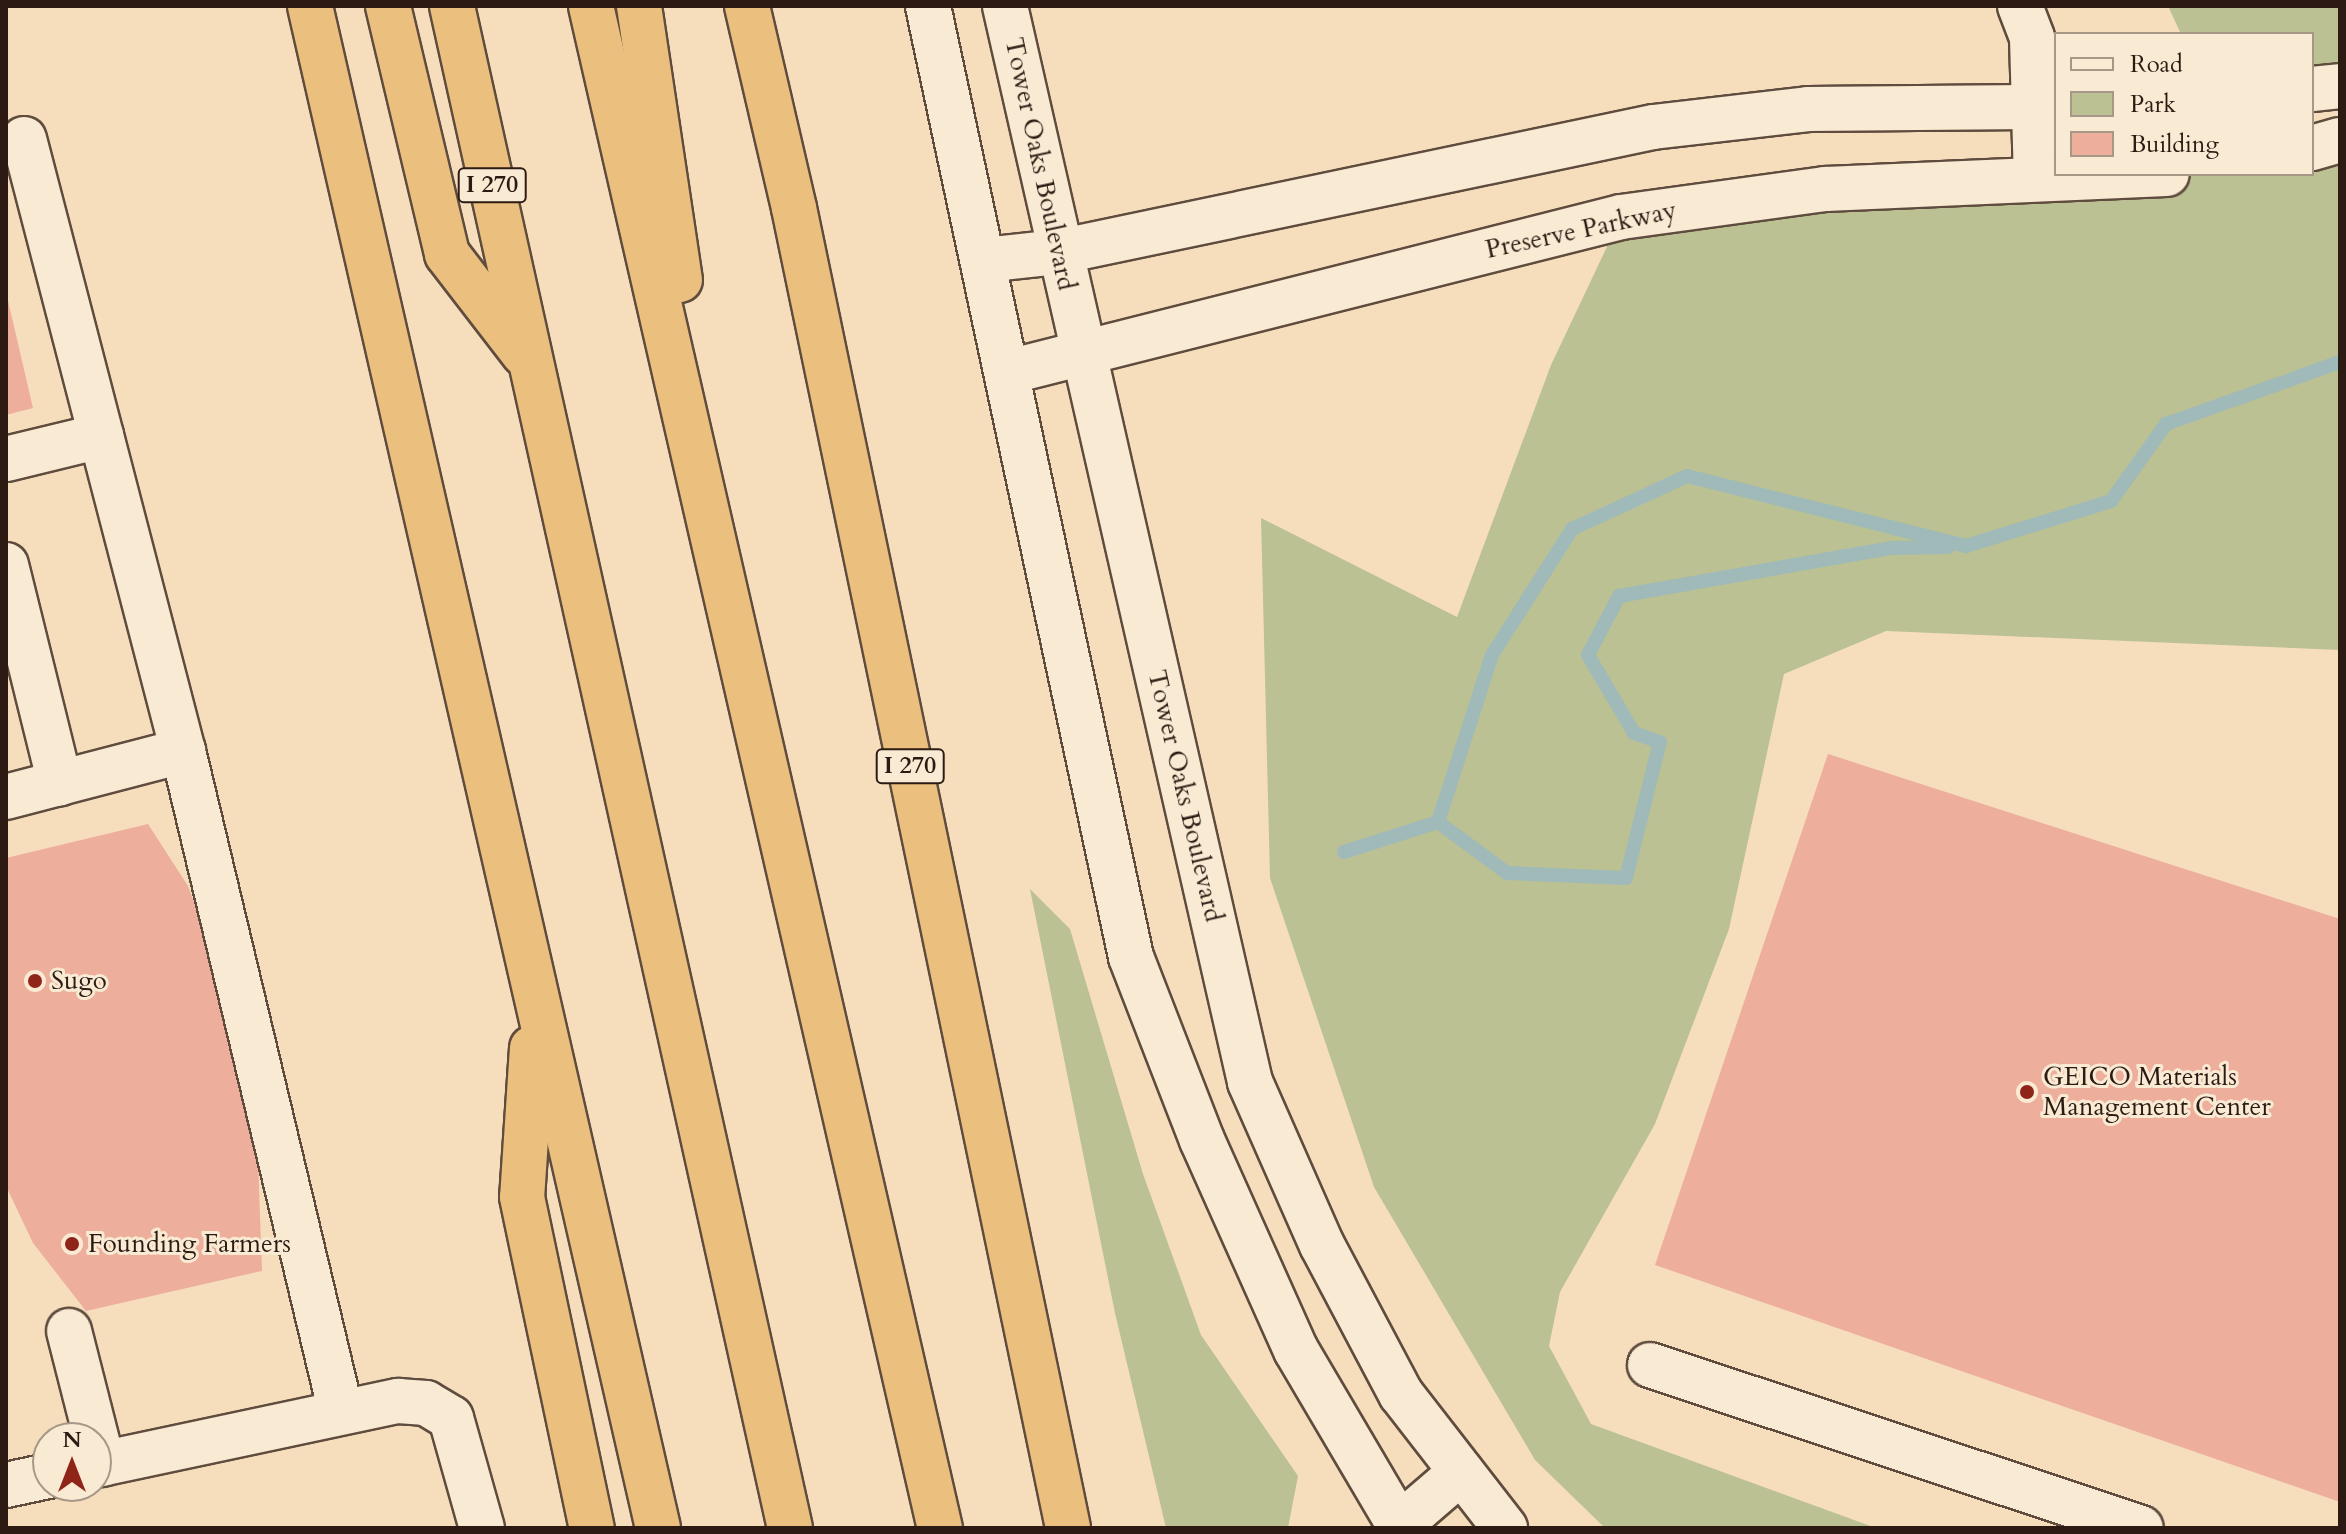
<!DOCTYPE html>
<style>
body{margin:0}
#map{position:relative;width:2346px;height:1534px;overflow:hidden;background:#f6debd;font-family:Cardo,serif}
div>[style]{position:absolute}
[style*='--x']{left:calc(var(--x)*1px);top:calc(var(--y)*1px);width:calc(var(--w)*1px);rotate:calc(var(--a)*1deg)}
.green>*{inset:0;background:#bbc192}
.stream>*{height:14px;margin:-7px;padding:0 7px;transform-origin:7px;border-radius:7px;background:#a0bab9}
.building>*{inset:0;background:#edae9b}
.roads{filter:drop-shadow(2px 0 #5f4c3e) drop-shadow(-2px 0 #5f4c3e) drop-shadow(0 2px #5f4c3e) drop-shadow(0 -2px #5f4c3e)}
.minor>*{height:44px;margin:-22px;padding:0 22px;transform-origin:22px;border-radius:22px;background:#f9ead4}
.highway>*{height:44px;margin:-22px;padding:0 22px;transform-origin:22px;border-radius:22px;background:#ebbf7e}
.dots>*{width:22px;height:22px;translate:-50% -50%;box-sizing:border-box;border:4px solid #f9ead4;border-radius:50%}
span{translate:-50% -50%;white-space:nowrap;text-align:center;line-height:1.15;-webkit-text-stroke:6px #f9ead4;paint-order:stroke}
.shield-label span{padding:2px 6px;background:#f9ead4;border:2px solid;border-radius:6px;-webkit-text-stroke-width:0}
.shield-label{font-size:24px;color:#2d1b13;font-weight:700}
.street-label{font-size:26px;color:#2d1b13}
.poi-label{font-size:26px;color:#2d1b13}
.left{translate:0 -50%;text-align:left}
.frame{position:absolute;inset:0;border:8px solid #2d1b13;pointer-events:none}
.legend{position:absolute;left:2054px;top:32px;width:260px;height:144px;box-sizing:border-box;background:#f9ead4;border:2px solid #a79787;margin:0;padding:10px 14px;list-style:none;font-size:24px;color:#2d1b13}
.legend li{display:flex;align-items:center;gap:16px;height:40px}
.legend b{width:40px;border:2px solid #a79787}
.north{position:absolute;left:32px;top:1422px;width:80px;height:80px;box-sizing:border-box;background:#f9ead4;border:2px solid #a79787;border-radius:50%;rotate:0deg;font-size:22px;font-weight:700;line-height:32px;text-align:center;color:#2d1b13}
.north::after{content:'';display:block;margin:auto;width:28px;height:36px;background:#8f2418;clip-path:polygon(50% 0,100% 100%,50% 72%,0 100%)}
</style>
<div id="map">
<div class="green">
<i style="clip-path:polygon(2168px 6px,2340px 6px,2340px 86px,2312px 89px,2312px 34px,2181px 34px)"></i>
<i style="clip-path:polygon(2340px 140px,2340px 650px,1886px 631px,1784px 674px,1729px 929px,1655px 1124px,1560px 1292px,1549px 1346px,1591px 1424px,1876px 1528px,1605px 1528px,1535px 1460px,1374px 1187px,1270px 878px,1261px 518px,1457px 617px,1551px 365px,1621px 217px,2167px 174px,2312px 174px,2312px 148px)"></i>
<i style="clip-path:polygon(1030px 889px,1070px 929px,1143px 1174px,1201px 1335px,1298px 1476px,1288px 1528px,1166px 1528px,1115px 1313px)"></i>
</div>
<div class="stream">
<i style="--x:1438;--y:822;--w:86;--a:36.5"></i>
<i style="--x:1507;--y:873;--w:119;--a:2.4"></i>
<i style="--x:1626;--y:878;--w:140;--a:-76"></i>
<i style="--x:1660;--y:742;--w:28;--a:-161"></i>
<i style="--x:1634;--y:733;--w:91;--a:-120.5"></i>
<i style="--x:1588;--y:655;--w:67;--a:-62.3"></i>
<i style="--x:1619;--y:596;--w:277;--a:-10"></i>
<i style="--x:1892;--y:548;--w:56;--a:-1"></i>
<i style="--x:1344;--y:852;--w:99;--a:-17.7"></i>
<i style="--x:1438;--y:822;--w:176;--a:-72.1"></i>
<i style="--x:1492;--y:655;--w:149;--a:-57.6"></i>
<i style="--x:1572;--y:529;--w:127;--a:-24.7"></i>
<i style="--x:1687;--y:476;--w:288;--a:14.1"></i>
<i style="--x:1966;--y:546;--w:152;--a:-17.2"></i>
<i style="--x:2111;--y:501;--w:95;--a:-54.5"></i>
<i style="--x:2166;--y:424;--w:185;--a:-19.6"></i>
</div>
<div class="building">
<i style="clip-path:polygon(6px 292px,33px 408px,6px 415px)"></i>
<i style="clip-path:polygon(1828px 754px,2340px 919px,2340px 1502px,1655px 1265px)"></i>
<i style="clip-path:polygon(148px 824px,188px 886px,212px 950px,256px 1105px,262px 1271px,86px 1311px,33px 1243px,6px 1186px,6px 858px)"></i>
</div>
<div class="roads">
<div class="minor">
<i style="--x:928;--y:6;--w:972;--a:77.95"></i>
<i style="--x:1131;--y:957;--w:196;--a:68.8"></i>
<i style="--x:1202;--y:1140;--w:230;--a:65.9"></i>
<i style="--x:1296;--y:1350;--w:207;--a:59.5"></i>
<i style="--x:1005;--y:6;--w:1104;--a:77.17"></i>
<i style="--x:1250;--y:1082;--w:178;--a:66.2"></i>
<i style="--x:1322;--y:1245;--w:169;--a:62.1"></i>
<i style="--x:1401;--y:1394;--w:170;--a:52.2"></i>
<i style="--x:2020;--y:6;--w:34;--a:69"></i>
<i style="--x:2032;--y:38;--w:140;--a:88.4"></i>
<i style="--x:2312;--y:89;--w:28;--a:-6"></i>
<i style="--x:24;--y:139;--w:632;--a:75.44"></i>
<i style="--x:183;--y:751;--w:680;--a:76.56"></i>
<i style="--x:2312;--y:148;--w:29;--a:-16"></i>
<i style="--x:984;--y:260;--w:74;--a:-6.2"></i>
<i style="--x:1058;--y:252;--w:608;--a:-11.86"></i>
<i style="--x:1653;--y:127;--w:156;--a:-6.6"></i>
<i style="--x:1808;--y:109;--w:248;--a:-0.5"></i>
<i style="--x:1008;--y:372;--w:632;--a:-14.19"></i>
<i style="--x:1621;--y:217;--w:206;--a:-7.8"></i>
<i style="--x:1825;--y:189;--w:342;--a:-2.5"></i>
<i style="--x:6;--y:459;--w:98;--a:-13.6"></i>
<i style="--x:6;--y:565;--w:225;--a:76.1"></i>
<i style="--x:6;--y:797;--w:183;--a:-14.6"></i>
<i style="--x:69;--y:1331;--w:137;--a:75.7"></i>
<i style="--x:1650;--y:1365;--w:517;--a:18.36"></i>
<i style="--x:96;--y:1465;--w:309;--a:-12"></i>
<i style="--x:398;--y:1401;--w:28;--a:4"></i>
<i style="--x:426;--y:1403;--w:29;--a:31"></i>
<i style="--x:451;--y:1418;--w:114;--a:74.3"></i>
<i style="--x:6;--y:1485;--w:43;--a:-12.1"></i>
<i style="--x:1396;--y:1528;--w:86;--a:-40.7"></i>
</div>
<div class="highway">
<i style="--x:310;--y:6;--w:1561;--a:77.12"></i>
<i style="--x:388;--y:6;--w:255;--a:76.6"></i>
<i style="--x:447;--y:254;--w:126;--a:52.4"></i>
<i style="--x:452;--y:6;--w:1559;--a:77.48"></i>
<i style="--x:591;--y:6;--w:1562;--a:77.09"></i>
<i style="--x:639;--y:6;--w:277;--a:81.5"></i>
<i style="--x:747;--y:6;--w:207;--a:76.9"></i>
<i style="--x:794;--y:208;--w:1348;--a:78.27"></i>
<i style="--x:532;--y:1048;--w:149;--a:93.8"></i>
<i style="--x:522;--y:1197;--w:338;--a:78.1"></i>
</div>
</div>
<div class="dots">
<i style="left:35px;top:981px;background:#8f2418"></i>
<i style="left:2027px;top:1092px;background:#8f2418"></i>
<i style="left:72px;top:1244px;background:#8f2418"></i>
</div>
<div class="shield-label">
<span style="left:492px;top:185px">I 270</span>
<span style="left:910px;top:766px">I 270</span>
</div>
<div class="street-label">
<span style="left:1040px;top:164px;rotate:78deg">Tower Oaks Boulevard</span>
<span style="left:1581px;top:230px;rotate:-12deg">Preserve Parkway</span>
<span style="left:1185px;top:796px;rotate:77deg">Tower Oaks Boulevard</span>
</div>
<div class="poi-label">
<span class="left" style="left:51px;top:981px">Sugo</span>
<span class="left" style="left:2043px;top:1092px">GEICO Materials<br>Management Center</span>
<span class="left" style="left:88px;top:1244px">Founding Farmers</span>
</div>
<div class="frame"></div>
<ul class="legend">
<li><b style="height:10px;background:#f9ead4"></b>Road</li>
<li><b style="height:22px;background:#bbc192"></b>Park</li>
<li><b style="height:22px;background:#edae9b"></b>Building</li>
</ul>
<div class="north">N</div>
</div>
